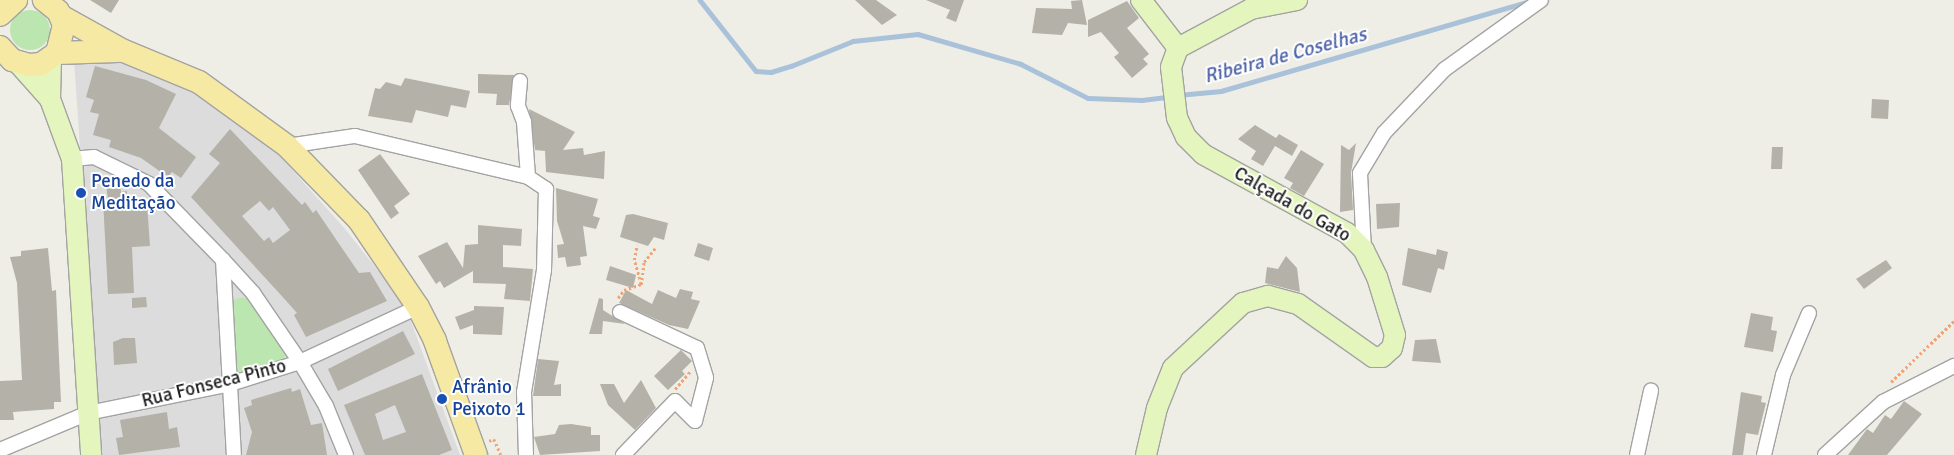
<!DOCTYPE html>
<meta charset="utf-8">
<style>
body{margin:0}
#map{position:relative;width:1954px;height:455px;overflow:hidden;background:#efeee6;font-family:Signika,sans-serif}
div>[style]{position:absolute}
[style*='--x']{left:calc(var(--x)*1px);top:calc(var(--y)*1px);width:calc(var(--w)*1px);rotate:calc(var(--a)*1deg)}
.residential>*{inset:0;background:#dddcdc}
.grass>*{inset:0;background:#bbe6af}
.round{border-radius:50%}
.stream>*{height:4.5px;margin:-2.25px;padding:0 2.25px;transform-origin:2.25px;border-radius:2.25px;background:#a9c2da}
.building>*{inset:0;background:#b4b1a8}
.path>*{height:2.5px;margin-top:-1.25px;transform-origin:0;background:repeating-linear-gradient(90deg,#f2a374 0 2.5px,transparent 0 5px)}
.roads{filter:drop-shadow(1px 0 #a3a3a3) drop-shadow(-1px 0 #a3a3a3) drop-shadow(0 1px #a3a3a3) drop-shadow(0 -1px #a3a3a3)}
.street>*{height:14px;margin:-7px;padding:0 7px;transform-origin:7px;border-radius:7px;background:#fff}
.secondary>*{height:20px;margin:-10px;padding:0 10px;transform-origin:10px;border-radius:10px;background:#e4f6bd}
.primary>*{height:22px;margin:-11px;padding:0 11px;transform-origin:11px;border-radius:11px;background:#f6e9a3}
.dots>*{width:14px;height:14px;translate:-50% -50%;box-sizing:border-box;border:2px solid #fff;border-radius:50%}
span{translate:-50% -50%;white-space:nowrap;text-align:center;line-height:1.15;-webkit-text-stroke:4px #fff;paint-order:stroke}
.transit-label{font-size:19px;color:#164399}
.left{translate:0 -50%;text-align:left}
.street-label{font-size:19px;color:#1f1f1f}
.water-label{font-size:20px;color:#5065a9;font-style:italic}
</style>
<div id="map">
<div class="residential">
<i style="clip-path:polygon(74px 60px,121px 61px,195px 94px,279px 155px,346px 230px,405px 305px,460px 455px,101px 455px)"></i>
</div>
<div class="grass">
<i class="round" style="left:10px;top:10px;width:40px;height:40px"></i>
<i style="clip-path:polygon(238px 298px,248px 298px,286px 353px,284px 359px,240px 374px,234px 372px,230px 304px)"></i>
</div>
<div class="stream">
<i style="--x:700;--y:0;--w:90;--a:51.7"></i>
<i style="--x:756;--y:71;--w:15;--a:4"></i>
<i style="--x:771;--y:72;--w:21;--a:-17"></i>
<i style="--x:791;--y:66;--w:67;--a:-22"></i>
<i style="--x:853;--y:41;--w:65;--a:-6.1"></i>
<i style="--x:918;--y:34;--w:107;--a:16.2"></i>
<i style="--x:1021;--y:64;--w:75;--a:26.9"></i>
<i style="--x:1088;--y:98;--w:54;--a:2.1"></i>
<i style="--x:1142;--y:100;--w:26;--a:-7"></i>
<i style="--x:1178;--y:95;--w:43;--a:-5.3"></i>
<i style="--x:1221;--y:91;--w:322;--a:-16.2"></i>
</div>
<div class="building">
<i style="clip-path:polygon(90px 0,119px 0,111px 13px)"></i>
<i style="clip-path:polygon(855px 0,876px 0,897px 15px,882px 25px)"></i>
<i style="clip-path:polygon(926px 0,964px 0,956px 22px,946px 18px,950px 10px)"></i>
<i style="clip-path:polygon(1082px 0,1087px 25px,1068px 23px,1062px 35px,1032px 33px,1036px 8px,1072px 9px,1071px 1px)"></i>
<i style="clip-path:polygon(1127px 1px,1139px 18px,1127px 28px,1149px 54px,1143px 59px,1148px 64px,1132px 78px,1114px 57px,1119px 53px,1101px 32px,1088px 37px,1088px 20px)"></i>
<i style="clip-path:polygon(95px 66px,146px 80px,176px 94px,159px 128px,196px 157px,181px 178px,172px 172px,168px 177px,141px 158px,109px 147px,111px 140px,93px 135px,99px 114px,90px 112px,94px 100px,86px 97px)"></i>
<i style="clip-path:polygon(478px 74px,514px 75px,509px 105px,496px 105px,497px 94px,478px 93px)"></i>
<i style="clip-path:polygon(405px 78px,470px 91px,466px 108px,451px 105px,448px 117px,416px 110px,412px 123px,368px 116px,375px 88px,380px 89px,386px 82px,401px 86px)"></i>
<i style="clip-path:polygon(1872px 99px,1889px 100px,1888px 119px,1871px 118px)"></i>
<i style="clip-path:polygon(529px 109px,575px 132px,563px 150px,583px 148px,584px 155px,605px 151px,604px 179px,546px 172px,545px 151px,535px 150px)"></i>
<i style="clip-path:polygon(1255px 125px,1276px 138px,1279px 134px,1298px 145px,1292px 156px,1275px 146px,1263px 166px,1251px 159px,1256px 151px,1238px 139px)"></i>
<i style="clip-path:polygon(evenodd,230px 129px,302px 205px,305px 202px,313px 213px,316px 210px,359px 273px,370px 272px,387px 301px,306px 337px,294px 315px,297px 313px,280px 294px,191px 197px,220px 163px,209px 154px,230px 129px,260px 201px,269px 211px,273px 207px,290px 230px,273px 243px,269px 237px,264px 241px,242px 216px,260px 201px)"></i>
<i style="clip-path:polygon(1356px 143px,1351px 173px,1353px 210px,1340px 212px,1341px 145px,1349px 150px)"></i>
<i style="clip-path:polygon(1772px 147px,1783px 147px,1782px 169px,1771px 169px)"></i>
<i style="clip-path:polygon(1301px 150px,1324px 164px,1304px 196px,1290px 188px,1293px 183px,1284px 178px)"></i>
<i style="clip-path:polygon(380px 154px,410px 194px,394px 206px,399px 213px,391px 219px,358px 170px)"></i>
<i style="clip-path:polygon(120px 183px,121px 192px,127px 191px,127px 198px,136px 198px,136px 205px,147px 204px,150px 246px,132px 247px,134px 293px,108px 294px,103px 200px,108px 200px,106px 184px)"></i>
<i style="clip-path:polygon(556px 188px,598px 199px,593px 216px,600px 218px,596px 229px,583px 226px,587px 256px,580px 257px,581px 265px,567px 267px,565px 257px,558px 258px,557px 245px,564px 244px,557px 221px)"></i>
<i style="clip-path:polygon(1400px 203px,1399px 227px,1377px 229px,1376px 204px)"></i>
<i style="clip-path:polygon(633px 214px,668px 223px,664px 240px,654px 237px,648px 246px,620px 237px,626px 215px)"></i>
<i style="clip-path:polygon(478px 225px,522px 229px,521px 246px,503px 245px,503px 267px,533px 269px,530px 301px,504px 299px,506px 284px,473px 283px,473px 271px,444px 288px,440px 281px,436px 284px,418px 256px,447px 242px,463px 268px,465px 245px,478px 244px)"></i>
<i style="clip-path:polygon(698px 243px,713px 248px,709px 261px,694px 256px)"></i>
<i style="clip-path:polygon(48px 248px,52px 291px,56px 290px,61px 402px,54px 402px,54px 409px,13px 412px,14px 420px,0 420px,0 381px,22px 380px,17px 283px,10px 257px,21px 256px,21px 251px)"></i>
<i style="clip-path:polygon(1408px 248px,1436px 255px,1437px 249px,1448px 252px,1444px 270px,1438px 268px,1431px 293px,1402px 285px)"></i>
<i style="clip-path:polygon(1286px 256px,1297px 268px,1300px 292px,1265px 283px,1267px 267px,1278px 269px)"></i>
<i style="clip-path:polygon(1886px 260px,1892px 268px,1864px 289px,1856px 279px)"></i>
<i style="clip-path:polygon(610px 266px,636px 275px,633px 288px,606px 280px)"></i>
<i style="clip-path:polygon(680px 289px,693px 292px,691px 299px,700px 301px,688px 329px,669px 325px,619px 303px,626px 290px,652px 304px,658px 290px,676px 298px)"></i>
<i style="clip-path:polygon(146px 297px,147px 307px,132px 308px,132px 298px)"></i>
<i style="clip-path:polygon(599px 298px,603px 299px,603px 310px,625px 324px,603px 321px,602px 334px,589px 334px)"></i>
<i style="clip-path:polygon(474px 306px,504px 307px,502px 335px,473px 334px,473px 325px,460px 330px,455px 317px,474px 310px)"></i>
<i style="clip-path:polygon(1751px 313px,1773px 317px,1771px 330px,1777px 331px,1773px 352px,1744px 347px)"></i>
<i style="clip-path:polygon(403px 331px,415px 354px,338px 391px,328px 369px)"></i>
<i style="clip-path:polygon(123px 338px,135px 338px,137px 363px,114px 365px,113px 342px)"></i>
<i style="clip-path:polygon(1436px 339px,1441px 363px,1412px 361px,1415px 340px)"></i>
<i style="clip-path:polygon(681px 350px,692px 361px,682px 371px,685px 374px,668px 390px,654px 376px)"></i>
<i style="clip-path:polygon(538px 359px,559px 361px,554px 385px,561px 384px,561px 396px,533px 396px)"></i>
<i style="clip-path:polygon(evenodd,422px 374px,452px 450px,439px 455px,365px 455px,344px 405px,422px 374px,395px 405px,406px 432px,383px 440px,375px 414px,395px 405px)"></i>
<i style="clip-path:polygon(641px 380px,656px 408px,635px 430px,608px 405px,600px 384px,614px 384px,624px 403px)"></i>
<i style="clip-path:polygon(291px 388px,292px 392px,300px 389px,311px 425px,322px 423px,327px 455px,246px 455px,252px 432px,244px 408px,252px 405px,251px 400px)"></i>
<i style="clip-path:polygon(1741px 392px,1762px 396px,1761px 402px,1766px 403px,1758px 435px,1746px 433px,1743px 455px,1732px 455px)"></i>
<i style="clip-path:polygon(1904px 401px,1922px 414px,1887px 455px,1848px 455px,1867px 429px,1873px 433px,1885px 415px,1891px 419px)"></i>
<i style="clip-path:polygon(167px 412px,169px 429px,177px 427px,180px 447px,119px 455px,116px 438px,123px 437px,120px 420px)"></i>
<i style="clip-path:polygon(571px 424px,591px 427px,591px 435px,600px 435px,600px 451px,540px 455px,534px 437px,555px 434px,559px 425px)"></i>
</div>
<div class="path">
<i style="--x:641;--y:285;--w:23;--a:-83"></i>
<i style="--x:644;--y:262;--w:19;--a:-51"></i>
<i style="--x:618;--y:298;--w:10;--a:-53"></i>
<i style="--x:624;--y:290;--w:18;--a:-19"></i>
<i style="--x:641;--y:284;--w:25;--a:-106"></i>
<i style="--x:634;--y:260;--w:15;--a:-79"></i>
<i style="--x:1891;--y:382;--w:88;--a:-44.1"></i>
<i style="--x:675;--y:389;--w:23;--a:-49"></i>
<i style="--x:489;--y:441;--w:5;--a:-22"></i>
<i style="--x:494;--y:439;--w:17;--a:66"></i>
</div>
<div class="roads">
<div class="street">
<i style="--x:520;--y:81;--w:25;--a:95"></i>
<i style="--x:518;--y:106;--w:17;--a:69"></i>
<i style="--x:524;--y:122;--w:55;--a:85.8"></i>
<i style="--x:287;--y:146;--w:69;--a:-8.4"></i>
<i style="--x:355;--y:136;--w:178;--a:13.3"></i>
<i style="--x:528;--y:177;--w:22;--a:34"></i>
<i style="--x:546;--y:189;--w:81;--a:91.4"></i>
<i style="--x:544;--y:270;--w:124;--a:99.3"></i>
<i style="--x:524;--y:392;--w:63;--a:88.2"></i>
<i style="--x:72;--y:159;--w:22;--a:-5"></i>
<i style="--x:94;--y:157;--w:61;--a:26.1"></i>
<i style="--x:149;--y:184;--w:106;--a:45.8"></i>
<i style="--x:223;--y:260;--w:45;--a:47.7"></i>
<i style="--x:253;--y:293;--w:83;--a:55.7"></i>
<i style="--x:300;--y:362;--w:51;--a:59.4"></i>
<i style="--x:326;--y:406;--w:53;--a:67.8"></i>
<i style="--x:1364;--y:250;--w:77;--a:-93"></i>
<i style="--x:1360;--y:173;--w:47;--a:-59"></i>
<i style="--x:1384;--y:133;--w:88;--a:-46.4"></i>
<i style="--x:1445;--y:69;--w:118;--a:-35.7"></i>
<i style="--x:223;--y:260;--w:195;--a:86.8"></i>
<i style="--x:620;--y:312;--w:85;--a:25.1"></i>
<i style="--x:697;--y:348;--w:31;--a:73"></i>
<i style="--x:706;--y:378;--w:44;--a:104.3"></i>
<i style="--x:695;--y:421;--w:28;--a:-135"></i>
<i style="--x:675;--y:401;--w:75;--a:133.9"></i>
<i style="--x:0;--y:450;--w:95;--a:-22.8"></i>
<i style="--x:88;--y:413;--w:145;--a:-11.5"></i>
<i style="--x:230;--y:384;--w:73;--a:-17.4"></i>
<i style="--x:300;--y:362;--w:130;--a:-25"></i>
<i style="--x:1637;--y:455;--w:66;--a:-77.7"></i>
<i style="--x:1764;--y:455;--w:82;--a:-76.6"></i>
<i style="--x:1783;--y:375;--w:67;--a:-67.2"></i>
<i style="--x:1825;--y:455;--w:79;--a:-42.4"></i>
<i style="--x:1883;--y:402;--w:80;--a:-26.9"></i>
</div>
<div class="secondary">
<i style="--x:1141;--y:0;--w:61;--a:52.4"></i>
<i style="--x:1178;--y:48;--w:83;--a:-28.1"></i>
<i style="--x:1251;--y:9;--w:47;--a:-11.1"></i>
<i style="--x:18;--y:63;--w:48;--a:48.4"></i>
<i style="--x:50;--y:99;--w:64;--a:69.9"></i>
<i style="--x:72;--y:159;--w:297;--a:86.3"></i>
<i style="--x:50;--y:99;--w:41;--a:-88.6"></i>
<i style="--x:1146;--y:455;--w:48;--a:-76.8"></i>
<i style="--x:1157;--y:408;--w:43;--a:-68.2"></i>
<i style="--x:1173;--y:368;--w:96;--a:-42.9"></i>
<i style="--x:1243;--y:303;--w:26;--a:-16"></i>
<i style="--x:1268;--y:296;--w:31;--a:15"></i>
<i style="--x:1298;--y:304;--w:92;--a:35.2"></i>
<i style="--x:1373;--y:357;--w:9;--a:0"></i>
<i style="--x:1382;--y:357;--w:13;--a:-42"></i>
<i style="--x:1392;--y:348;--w:13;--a:-77"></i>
<i style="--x:1395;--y:335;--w:61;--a:-107.2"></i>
<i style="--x:1377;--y:277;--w:30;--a:-116"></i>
<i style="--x:1364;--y:250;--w:24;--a:-135"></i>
<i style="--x:1347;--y:233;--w:164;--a:-151.3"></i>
<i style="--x:1203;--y:154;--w:24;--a:-135"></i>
<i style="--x:1186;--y:137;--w:21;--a:-115"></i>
<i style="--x:1177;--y:118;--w:51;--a:-96.7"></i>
<i style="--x:1171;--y:67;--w:20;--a:-70"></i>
</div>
<div class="primary">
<i style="--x:0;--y:15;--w:22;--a:-43"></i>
<i style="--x:61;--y:16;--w:72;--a:29.1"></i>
<i style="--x:124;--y:51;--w:81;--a:22.5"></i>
<i style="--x:199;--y:82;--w:109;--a:36"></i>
<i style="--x:287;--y:146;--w:103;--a:45.8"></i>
<i style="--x:359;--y:220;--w:105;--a:55.9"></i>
<i style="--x:418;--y:307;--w:38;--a:63"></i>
<i style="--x:435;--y:341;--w:121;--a:70.2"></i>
<i style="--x:0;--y:47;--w:18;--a:47"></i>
<i style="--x:12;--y:60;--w:19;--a:16"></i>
<i style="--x:30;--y:65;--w:11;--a:-5"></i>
<i style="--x:41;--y:64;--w:19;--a:-35"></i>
<i style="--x:57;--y:53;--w:29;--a:-76"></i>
<i style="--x:64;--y:25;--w:15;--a:-113"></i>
<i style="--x:58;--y:11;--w:18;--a:-142"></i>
<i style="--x:57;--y:53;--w:61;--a:-1.9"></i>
</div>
</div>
<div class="dots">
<i style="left:81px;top:193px;background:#1a4fb4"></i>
<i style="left:442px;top:399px;background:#1a4fb4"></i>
</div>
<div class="transit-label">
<span class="left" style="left:91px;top:193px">Penedo da<br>Meditação</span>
<span class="left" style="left:452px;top:399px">Afrânio<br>Peixoto 1</span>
</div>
<div class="street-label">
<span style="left:1292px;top:205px;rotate:30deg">Calçada do Gato</span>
<span style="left:214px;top:384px;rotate:-14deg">Rua Fonseca Pinto</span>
</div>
<div class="water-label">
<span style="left:1285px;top:55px;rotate:-15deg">Ribeira de Coselhas</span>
</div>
</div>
